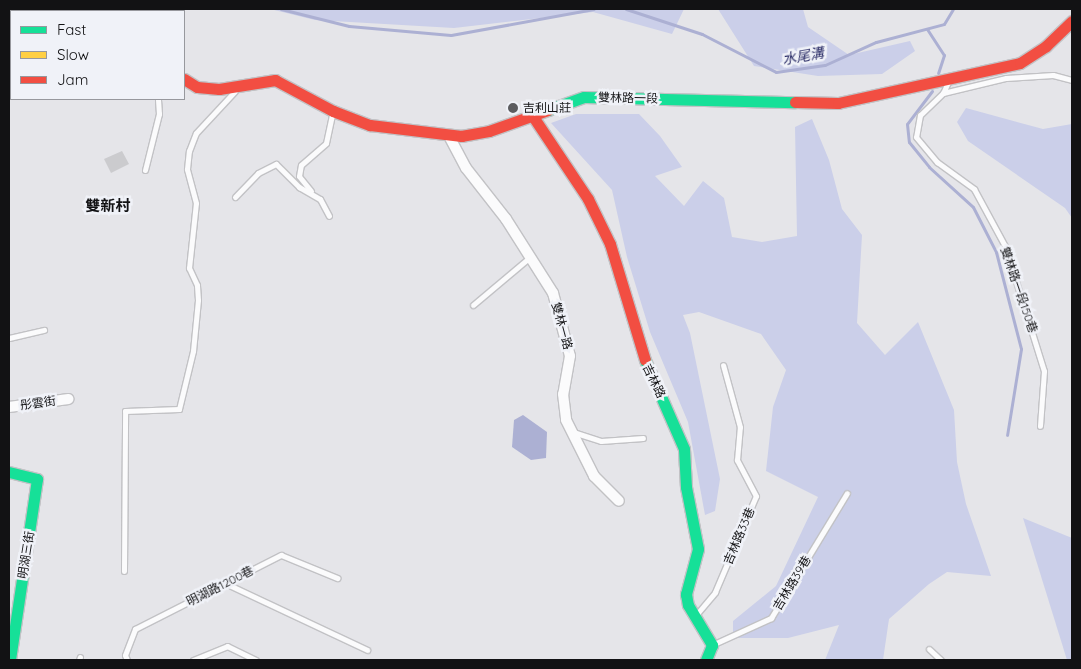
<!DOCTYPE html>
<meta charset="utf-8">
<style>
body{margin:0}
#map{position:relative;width:1081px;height:669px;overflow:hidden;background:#e5e5e9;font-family:Quicksand,"Noto Sans TC",sans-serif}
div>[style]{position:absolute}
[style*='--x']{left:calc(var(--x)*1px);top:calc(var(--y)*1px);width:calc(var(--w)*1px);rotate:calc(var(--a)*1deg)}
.green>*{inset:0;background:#cbcfe9}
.water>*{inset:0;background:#acb0d3}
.stream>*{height:3px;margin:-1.5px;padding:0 1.5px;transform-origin:1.5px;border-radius:1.5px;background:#acb0d3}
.building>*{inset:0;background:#cbcbce}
.roads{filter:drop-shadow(1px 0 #c2c2c5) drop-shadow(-1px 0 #c2c2c5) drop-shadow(0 1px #c2c2c5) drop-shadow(0 -1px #c2c2c5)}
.lane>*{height:5px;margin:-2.5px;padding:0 2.5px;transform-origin:2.5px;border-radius:2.5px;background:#fbfbfc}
.street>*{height:10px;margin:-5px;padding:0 5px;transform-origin:5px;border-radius:5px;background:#fbfbfc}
.fast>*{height:11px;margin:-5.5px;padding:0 5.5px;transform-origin:5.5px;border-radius:5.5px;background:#16e098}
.slow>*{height:11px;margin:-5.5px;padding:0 5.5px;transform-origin:5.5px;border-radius:5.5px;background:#ffcf43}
.jam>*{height:11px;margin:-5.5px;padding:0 5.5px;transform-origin:5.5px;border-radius:5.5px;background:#f24e42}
.dots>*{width:14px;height:14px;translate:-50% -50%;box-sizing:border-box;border:2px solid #f0f2f8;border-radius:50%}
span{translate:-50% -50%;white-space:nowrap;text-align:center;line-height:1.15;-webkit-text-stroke:5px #f0f2f8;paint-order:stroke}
.street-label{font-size:12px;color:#121214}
.poi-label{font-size:12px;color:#121214}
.left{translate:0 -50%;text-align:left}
.water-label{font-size:14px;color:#2a2c66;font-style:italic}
.quarter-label{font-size:15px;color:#121214;font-weight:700}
.frame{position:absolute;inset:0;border:10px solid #121214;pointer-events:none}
.legend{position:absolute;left:10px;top:10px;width:175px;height:90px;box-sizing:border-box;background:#f0f2f8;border:1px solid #97989d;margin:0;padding:6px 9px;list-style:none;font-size:15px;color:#121214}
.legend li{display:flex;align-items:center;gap:10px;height:25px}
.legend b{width:25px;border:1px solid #97989d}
</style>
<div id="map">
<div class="green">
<i style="clip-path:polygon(270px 9px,684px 9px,672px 34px,593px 12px,454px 28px,315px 20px)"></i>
<i style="clip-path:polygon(718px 9px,803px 9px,808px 27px,849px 55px,910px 41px,915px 51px,882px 74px,818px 76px,754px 66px)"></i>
<i style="clip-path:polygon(966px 108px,1043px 129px,1072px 124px,1072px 218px,1065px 208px,968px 141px,957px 122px)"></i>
<i style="clip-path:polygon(576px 114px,639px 114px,660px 136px,682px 167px,655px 176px,684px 206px,703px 181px,724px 198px,732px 237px,762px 242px,797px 236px,795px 127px,812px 119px,829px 160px,842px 209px,862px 235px,857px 323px,885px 355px,918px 322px,954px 410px,957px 462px,966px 504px,991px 576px,947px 572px,929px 584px,889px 619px,883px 660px,825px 660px,839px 625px,788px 638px,733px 638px,733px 621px,776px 586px,818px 497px,766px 471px,773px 407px,786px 370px,761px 334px,699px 312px,683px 315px,690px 333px,720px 479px,715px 511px,705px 515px,688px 422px,650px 332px,627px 257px,612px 190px,551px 123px)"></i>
<i style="clip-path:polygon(1023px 518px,1072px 538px,1072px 660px,1067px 660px)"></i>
</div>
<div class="water">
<i style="clip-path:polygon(523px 415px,547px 432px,546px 458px,531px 460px,512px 447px,514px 420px)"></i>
</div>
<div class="stream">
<i style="--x:281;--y:9;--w:70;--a:14"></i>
<i style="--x:349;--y:26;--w:102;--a:5"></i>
<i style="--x:451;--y:35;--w:145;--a:-10.3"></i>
<i style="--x:626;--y:9;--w:80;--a:18.2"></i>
<i style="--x:702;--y:34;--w:83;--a:27.2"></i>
<i style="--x:776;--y:72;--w:49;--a:-8.1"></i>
<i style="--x:825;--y:65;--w:56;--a:-24.3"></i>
<i style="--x:876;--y:42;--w:70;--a:-14.8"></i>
<i style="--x:944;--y:24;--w:17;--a:-59"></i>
<i style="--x:927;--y:29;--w:31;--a:57"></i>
<i style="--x:944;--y:55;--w:19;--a:108"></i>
<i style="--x:932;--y:91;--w:41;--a:127.1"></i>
<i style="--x:907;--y:124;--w:18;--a:84"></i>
<i style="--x:909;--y:142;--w:32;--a:51"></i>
<i style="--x:929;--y:167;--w:59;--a:42.3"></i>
<i style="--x:973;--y:207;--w:51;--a:62.9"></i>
<i style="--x:996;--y:252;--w:100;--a:75.5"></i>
<i style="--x:1021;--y:349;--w:87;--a:99.2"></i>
</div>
<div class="building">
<i style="clip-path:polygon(122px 151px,129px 164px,111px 173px,104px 159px)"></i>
</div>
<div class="roads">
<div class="lane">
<i style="--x:9;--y:58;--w:3;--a:45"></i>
<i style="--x:948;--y:82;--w:12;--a:114"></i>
<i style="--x:943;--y:93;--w:32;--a:136"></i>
<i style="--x:920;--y:115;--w:22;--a:100"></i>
<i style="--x:916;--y:137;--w:33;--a:50"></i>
<i style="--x:937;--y:162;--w:46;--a:36.1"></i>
<i style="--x:974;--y:189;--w:65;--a:61.5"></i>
<i style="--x:1005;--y:246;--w:131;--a:72.7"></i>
<i style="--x:1044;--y:371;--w:55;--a:94.2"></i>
<i style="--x:943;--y:93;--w:65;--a:-13.4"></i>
<i style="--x:1006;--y:78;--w:47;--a:-3.7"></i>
<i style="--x:1053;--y:75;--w:20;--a:15"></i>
<i style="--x:145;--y:170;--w:58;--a:-76"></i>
<i style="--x:159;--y:114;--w:15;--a:-94"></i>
<i style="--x:311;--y:191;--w:19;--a:-129"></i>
<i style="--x:299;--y:176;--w:11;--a:-80"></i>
<i style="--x:301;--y:165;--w:33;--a:-41"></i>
<i style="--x:326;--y:143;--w:30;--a:-78"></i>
<i style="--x:235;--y:197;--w:33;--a:-46"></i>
<i style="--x:258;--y:173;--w:20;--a:-27"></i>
<i style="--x:276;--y:164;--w:33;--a:45"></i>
<i style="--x:299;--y:187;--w:24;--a:30"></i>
<i style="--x:320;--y:199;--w:19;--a:62"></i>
<i style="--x:473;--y:305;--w:75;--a:-40.1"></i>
<i style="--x:9;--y:338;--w:36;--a:-13"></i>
<i style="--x:573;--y:432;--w:29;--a:18"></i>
<i style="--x:601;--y:441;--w:42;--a:-4.1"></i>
<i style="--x:124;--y:571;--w:160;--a:-89.6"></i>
<i style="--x:125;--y:411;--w:54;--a:-2.1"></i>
<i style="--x:179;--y:409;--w:60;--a:-76.4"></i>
<i style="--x:193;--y:351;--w:51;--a:-84.4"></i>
<i style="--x:198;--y:300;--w:15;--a:-94"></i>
<i style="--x:197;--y:285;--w:19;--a:-115"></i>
<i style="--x:189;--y:268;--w:65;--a:-83.9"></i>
<i style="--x:196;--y:203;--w:35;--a:-105"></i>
<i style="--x:187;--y:169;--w:18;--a:-84"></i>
<i style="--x:189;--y:151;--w:19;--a:-69"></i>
<i style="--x:196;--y:133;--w:57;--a:-47.1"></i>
<i style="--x:227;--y:584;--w:155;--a:25.2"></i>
<i style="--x:696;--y:615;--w:30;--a:-50"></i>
<i style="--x:715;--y:592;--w:104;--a:-66.9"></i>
<i style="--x:756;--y:496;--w:41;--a:-117.8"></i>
<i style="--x:737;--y:460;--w:33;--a:-85"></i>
<i style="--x:740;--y:427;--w:64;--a:-105.3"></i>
<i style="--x:714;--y:644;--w:63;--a:-24.5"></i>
<i style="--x:771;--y:618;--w:146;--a:-58.7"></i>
<i style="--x:929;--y:649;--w:16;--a:43"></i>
<i style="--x:79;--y:660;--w:3;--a:-72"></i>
<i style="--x:127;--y:660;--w:5;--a:-112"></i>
<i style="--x:125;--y:655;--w:28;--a:-69"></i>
<i style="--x:135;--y:629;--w:164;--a:-26.9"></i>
<i style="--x:281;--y:555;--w:61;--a:22.3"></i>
<i style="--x:193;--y:660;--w:37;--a:-22"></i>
<i style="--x:227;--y:646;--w:32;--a:26"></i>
</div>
<div class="street">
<i style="--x:449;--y:136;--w:36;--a:62"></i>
<i style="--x:466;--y:168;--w:65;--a:51.9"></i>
<i style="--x:506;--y:219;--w:88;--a:57.6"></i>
<i style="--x:553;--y:293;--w:65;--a:74.9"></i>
<i style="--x:570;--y:356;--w:39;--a:100"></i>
<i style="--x:563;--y:394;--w:26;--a:83"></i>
<i style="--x:566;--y:420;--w:63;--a:63.4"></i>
<i style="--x:594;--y:476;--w:35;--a:45"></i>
<i style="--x:9;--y:407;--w:60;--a:-7.7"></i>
</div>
<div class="fast">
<i style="--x:9;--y:36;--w:2;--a:-27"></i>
<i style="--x:548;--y:110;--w:38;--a:-20"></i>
<i style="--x:584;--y:97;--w:211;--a:1.4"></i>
<i style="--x:645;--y:360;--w:97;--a:66.3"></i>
<i style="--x:684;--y:449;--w:38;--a:87"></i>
<i style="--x:686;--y:487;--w:63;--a:79"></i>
<i style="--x:698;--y:549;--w:47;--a:104.9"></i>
<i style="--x:686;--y:594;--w:11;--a:80"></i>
<i style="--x:688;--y:605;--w:47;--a:59"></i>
<i style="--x:712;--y:645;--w:16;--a:112"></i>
<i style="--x:9;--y:472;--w:29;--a:14"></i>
<i style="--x:37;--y:479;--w:183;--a:98.5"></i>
</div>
<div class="slow">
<i style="--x:83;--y:9;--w:8;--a:14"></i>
<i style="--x:60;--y:11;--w:5;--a:-22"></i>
</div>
<div class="jam">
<i style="--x:184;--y:79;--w:15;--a:32"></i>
<i style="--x:197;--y:87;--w:22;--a:5"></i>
<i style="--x:219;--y:89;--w:57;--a:-9.1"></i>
<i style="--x:275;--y:80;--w:66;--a:28.1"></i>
<i style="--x:333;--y:111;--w:40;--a:21"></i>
<i style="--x:370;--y:125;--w:92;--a:6.9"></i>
<i style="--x:461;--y:136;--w:28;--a:-10"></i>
<i style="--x:489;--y:131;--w:63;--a:-19.6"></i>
<i style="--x:795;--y:102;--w:43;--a:1.3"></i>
<i style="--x:838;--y:103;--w:186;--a:-12.4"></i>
<i style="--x:1020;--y:63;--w:31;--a:-33"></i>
<i style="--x:1046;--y:46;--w:36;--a:-44"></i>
<i style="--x:532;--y:115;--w:101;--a:56.3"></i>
<i style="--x:588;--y:199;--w:50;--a:63.9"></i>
<i style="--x:610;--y:244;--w:121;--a:73.2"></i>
</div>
</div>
<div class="dots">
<i style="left:513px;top:108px;background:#5c5c5f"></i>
</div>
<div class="street-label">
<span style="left:628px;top:98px;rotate:1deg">雙林路一段</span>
<span style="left:1019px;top:290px;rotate:71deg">雙林路一段150巷</span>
<span style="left:562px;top:326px;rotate:75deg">雙林一路</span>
<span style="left:654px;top:381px;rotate:64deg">吉林路</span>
<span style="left:38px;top:403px;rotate:-8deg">彤雲街</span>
<span style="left:739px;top:536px;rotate:-67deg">吉林路33巷</span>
<span style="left:26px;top:555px;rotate:-81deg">明湖三街</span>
<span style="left:792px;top:583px;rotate:-59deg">吉林路39巷</span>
<span style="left:220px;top:586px;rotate:-27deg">明湖路1200巷</span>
</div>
<div class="poi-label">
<span class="left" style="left:523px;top:108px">吉利山莊</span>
</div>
<div class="water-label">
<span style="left:803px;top:56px;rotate:-10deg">水尾溝</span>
</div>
<div class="quarter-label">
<span style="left:108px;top:206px">雙新村</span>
</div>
<div class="frame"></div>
<ul class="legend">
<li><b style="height:6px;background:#16e098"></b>Fast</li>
<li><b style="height:6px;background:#ffcf43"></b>Slow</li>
<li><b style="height:6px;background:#f24e42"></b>Jam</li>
</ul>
</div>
